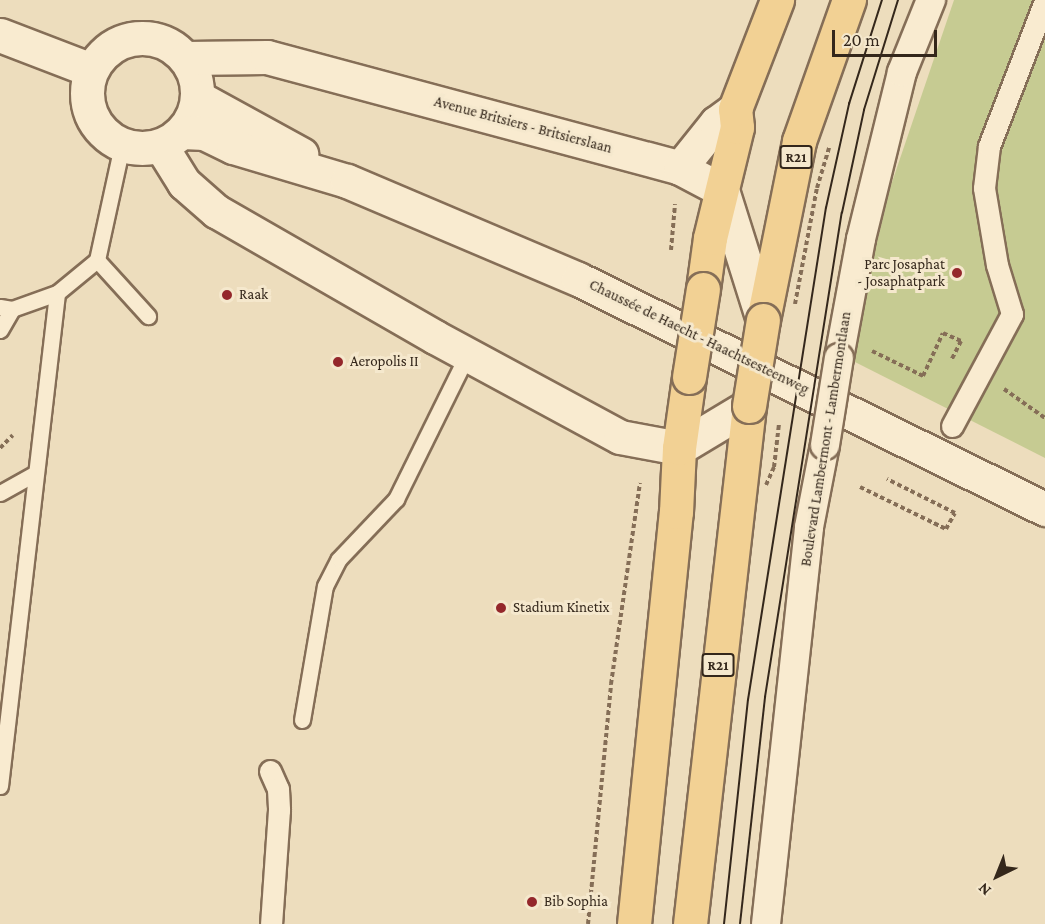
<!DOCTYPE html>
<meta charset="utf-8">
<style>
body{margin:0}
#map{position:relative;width:1045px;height:924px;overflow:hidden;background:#edddbd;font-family:"Crimson Pro",serif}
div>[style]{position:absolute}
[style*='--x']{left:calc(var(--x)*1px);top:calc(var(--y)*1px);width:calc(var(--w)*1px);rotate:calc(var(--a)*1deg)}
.green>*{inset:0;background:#c6cb92}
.path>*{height:4px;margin-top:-2px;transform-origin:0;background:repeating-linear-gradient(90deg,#856e57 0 4.5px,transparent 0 7.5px)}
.roads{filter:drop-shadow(2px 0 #856e57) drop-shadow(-2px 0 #856e57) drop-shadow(0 2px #856e57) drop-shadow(0 -2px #856e57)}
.service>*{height:15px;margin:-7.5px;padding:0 7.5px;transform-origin:7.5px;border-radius:7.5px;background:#f9ebd0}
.pedestrian>*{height:21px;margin:-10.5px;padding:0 10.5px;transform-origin:10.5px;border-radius:10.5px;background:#f9ebd0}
.minor>*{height:28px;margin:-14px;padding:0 14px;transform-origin:14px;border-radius:14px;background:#f9ebd0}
.tertiary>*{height:33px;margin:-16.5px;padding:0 16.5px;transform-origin:16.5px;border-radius:16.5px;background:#f9ebd0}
.tertiary>.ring{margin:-16.5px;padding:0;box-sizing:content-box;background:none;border:33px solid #f9ebd0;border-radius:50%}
.primary>*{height:33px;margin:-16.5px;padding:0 16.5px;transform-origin:16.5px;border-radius:16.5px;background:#f2d194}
.tram>*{height:1.5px;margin:-0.75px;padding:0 0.75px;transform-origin:0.75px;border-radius:0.75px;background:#34271b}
.path-bridge>*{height:4px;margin-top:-2px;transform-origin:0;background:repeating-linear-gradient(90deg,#856e57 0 4.5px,transparent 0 7.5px)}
.bridges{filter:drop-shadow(2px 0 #856e57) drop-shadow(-2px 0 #856e57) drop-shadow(0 2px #856e57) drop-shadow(0 -2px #856e57)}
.minor-bridge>*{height:28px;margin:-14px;padding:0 14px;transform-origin:14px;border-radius:14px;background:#f9ebd0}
.primary-bridge>*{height:33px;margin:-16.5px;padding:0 16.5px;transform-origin:16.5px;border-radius:16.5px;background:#f2d194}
.dots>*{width:16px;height:16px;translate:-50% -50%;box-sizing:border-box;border:3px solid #f5e8cd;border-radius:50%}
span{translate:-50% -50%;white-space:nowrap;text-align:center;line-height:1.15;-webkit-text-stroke:6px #f5e8cd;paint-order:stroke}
.shield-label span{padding:2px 4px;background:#f5e8cd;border:2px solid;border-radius:4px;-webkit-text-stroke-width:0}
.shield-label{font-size:14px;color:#34271b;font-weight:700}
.street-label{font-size:15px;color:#34271b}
.poi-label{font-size:15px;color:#34271b}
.right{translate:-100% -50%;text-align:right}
.left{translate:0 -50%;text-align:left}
.north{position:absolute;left:967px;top:846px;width:60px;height:60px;-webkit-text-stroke:4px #f5e8cd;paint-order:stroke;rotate:223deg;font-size:16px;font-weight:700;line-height:24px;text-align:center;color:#34271b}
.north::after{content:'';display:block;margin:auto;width:21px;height:27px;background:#34271b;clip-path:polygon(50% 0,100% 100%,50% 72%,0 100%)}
.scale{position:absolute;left:832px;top:30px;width:105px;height:27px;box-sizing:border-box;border:3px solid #34271b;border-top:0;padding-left:8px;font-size:18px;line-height:21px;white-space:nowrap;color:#34271b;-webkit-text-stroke:4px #f5e8cd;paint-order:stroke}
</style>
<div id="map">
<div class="green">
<i style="clip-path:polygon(954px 0,1045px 0,1045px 458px,849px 359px,890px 188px)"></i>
</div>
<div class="path">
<i style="--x:671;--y:250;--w:46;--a:-85"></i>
<i style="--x:872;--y:351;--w:57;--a:26.1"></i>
<i style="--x:923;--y:376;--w:47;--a:-65.1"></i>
<i style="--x:943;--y:333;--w:20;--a:24"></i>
<i style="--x:961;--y:341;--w:20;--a:117"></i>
<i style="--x:1004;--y:389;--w:50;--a:35.3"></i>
<i style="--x:0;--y:448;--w:18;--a:-45"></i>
<i style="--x:860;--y:487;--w:96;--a:26"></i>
<i style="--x:946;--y:529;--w:18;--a:-61"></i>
<i style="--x:955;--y:513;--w:76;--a:-153.4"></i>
<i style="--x:588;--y:924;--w:241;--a:-84.5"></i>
<i style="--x:611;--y:684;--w:203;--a:-81.8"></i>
</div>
<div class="roads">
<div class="service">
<i style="--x:97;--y:260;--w:76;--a:47.7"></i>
<i style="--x:0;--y:307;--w:12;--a:9"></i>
<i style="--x:12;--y:309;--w:48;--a:-19.6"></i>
<i style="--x:0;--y:330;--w:24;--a:-60"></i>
<i style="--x:0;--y:493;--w:41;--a:-29.1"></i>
<i style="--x:302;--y:720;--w:136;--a:-80.3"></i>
<i style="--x:325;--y:586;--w:30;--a:-63"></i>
<i style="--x:339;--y:559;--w:83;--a:-46.5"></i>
<i style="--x:396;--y:499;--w:163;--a:-63.7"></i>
<i style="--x:0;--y:786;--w:496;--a:-83.4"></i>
<i style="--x:57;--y:293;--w:52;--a:-39.5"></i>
<i style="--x:97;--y:260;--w:118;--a:-77.7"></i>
</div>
<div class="pedestrian">
<i style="--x:952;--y:426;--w:127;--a:-61.8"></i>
<i style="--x:1012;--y:314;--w:51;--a:-107"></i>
<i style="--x:997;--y:265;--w:78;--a:-99.6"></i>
<i style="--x:984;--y:188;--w:42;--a:-83.2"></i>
<i style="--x:989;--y:146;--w:155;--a:-68.9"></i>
<i style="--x:270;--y:771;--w:20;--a:66"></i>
<i style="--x:278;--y:789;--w:21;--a:87"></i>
<i style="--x:279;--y:810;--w:114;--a:94"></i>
</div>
<div class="minor">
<i style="--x:839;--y:358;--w:121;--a:-79.5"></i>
<i style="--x:861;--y:239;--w:172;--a:-76.2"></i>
<i style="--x:902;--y:72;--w:78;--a:-68.1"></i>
<i style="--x:766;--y:924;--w:399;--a:-83.8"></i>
<i style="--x:809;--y:527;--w:84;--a:-79"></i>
</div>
<div class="tertiary">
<i style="--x:0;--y:35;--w:97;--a:21"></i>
<i class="ring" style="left:87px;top:38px;width:77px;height:77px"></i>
<i style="--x:186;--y:58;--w:81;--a:-0.7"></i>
<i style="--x:267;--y:57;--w:428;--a:15"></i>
<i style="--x:680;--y:168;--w:47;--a:27.6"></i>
<i style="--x:722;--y:190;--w:136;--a:72.5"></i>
<i style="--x:197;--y:97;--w:119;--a:28.7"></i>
<i style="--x:183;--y:132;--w:21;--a:3"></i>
<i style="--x:204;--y:133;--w:32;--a:26"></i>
<i style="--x:233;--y:147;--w:119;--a:16.6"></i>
<i style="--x:347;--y:181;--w:251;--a:23"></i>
<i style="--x:578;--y:279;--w:521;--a:26.22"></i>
<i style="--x:161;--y:146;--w:44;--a:58.1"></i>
<i style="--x:184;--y:183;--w:43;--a:41.2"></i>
<i style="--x:216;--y:211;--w:253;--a:29.9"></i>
<i style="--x:435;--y:337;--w:210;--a:28.4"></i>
<i style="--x:620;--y:437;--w:60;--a:10.6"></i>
<i style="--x:679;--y:448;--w:82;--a:-31"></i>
<i style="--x:680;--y:168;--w:58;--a:-51.3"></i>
<i style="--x:716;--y:123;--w:24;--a:-36"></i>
</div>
<div class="primary">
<i style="--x:703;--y:289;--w:51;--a:-82.2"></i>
<i style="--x:710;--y:238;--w:114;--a:-76.3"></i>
<i style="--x:737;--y:127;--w:18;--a:-96"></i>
<i style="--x:735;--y:109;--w:117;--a:-68.9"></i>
<i style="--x:763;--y:320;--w:183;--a:-78.6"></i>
<i style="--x:799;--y:141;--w:150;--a:-70.5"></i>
<i style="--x:634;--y:924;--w:414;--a:-84.2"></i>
<i style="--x:676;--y:512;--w:64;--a:-87.3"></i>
<i style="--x:679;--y:448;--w:72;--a:-82"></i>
<i style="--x:690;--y:924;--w:521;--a:-83.5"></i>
</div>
</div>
<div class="tram">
<i style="--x:724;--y:924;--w:225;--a:-83.9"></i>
<i style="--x:748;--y:700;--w:498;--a:-81"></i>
<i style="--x:826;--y:208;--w:107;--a:-77.5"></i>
<i style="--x:849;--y:104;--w:109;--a:-72.4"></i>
<i style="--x:740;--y:924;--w:228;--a:-83.7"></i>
<i style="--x:765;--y:697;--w:490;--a:-81"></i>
<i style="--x:842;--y:213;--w:105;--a:-77.9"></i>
<i style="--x:864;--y:110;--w:115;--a:-72.8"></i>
</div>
<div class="path-bridge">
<i style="--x:795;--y:304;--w:118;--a:-79.3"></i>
<i style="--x:817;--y:188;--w:42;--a:-73.3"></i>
<i style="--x:766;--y:485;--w:20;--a:-66"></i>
<i style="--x:774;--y:467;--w:43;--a:-83.4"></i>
</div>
<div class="bridges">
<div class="minor-bridge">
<i style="--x:825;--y:445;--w:88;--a:-80.9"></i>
</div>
<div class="primary-bridge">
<i style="--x:689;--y:377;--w:89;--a:-81"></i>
<i style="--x:749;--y:406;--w:87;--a:-80.8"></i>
</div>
</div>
<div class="dots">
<i style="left:957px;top:273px;background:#94272b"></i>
<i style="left:227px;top:295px;background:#94272b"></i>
<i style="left:338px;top:362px;background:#94272b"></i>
<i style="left:501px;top:608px;background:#94272b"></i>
<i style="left:532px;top:902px;background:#94272b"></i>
</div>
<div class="shield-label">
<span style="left:796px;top:157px">R21</span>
<span style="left:718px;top:665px">R21</span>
</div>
<div class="street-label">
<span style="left:523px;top:125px;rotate:15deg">Avenue Britsiers - Britsierslaan</span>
<span style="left:699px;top:337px;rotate:26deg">Chaussée de Haecht - Haachtsesteenweg</span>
<span style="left:826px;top:439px;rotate:-81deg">Boulevard Lambermont - Lambermontlaan</span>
</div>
<div class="poi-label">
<span class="right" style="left:945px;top:273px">Parc Josaphat<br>- Josaphatpark</span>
<span class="left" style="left:239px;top:295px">Raak</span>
<span class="left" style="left:350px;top:362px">Aeropolis II</span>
<span class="left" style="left:513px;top:608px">Stadium Kinetix</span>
<span class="left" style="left:544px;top:902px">Bib Sophia</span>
</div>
<div class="north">N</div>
<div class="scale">20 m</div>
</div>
